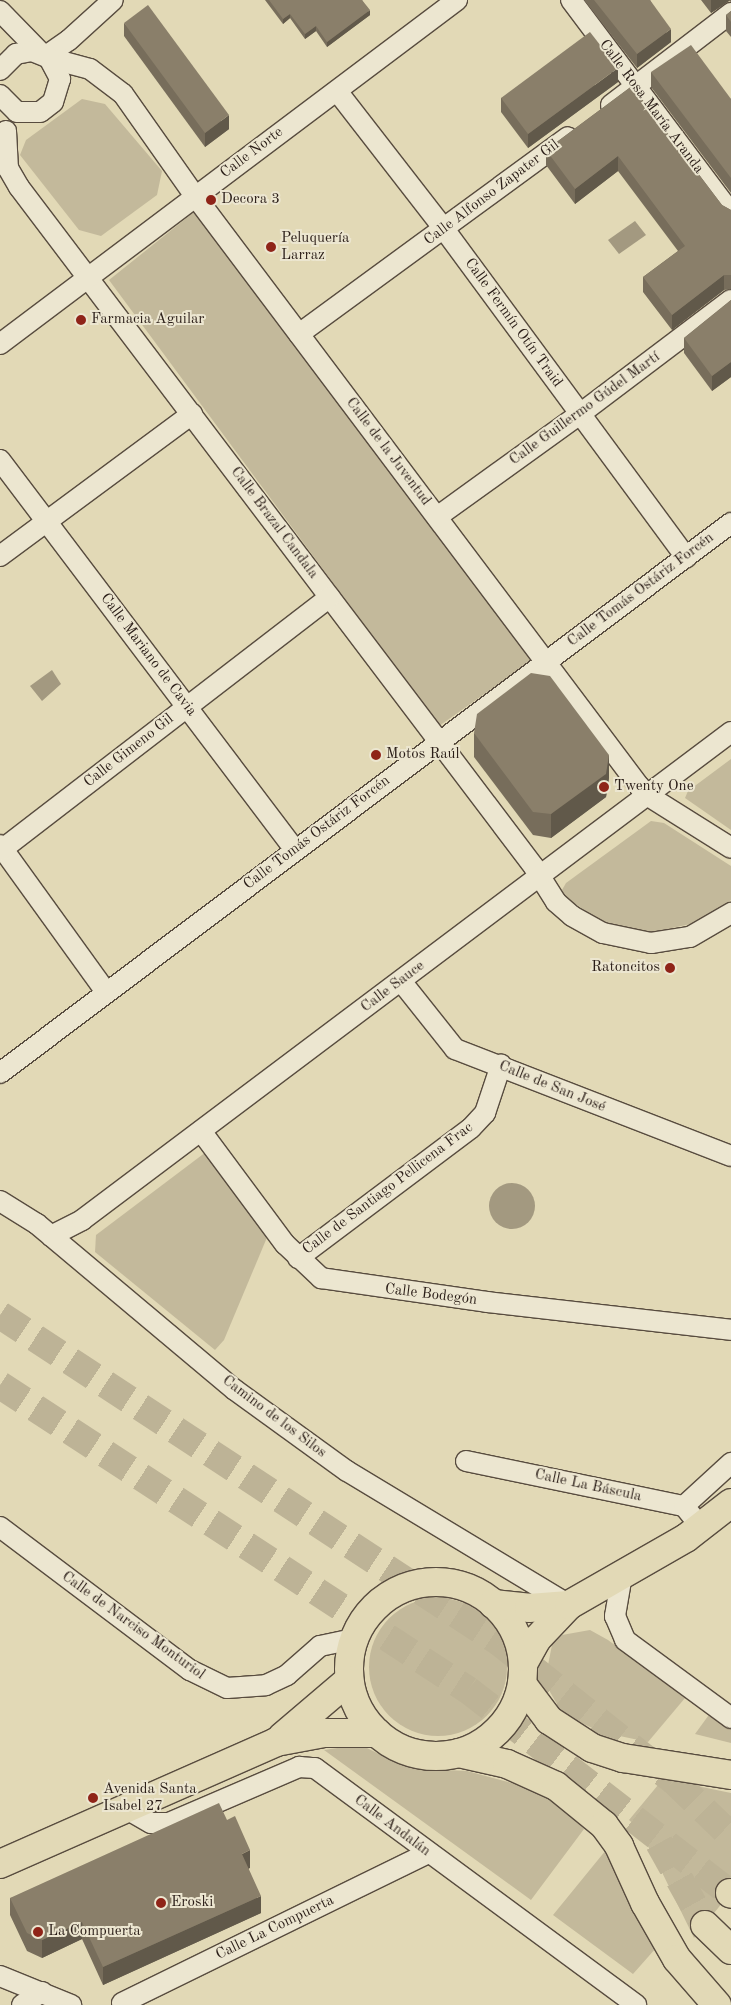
<!DOCTYPE html>
<meta charset="utf-8">
<style>
body{margin:0}
#map{position:relative;width:731px;height:2005px;overflow:hidden;background:#e2d9b6;font-family:"Old Standard TT",serif}
div>[style]{position:absolute}
[style*='--x']{left:calc(var(--x)*1px);top:calc(var(--y)*1px);width:calc(var(--w)*1px);rotate:calc(var(--a)*1deg)}
.green>*{inset:0;background:#c3b99b}
.round{border-radius:50%}
.water>*{inset:0;background:#a39980}
.highway-tunnel>*{height:28px;margin-top:-14px;transform-origin:0;background:repeating-linear-gradient(90deg,#bdb396 0 28px,transparent 0 42px)}
.roads{filter:drop-shadow(1px 0 #584c3f) drop-shadow(-1px 0 #584c3f) drop-shadow(0 1px #584c3f) drop-shadow(0 -1px #584c3f)}
.street>*{height:20px;margin:-10px;padding:0 10px;transform-origin:10px;border-radius:10px;background:#ece6d0}
.primary>*{height:28px;margin:-14px;padding:0 14px;transform-origin:14px;border-radius:14px;background:#e2d9b6}
.primary>.ring{margin:-14px;padding:0;box-sizing:content-box;background:none;border:28px solid #e2d9b6;border-radius:50%}
.highway>*{height:28px;margin:-14px;padding:0 14px;transform-origin:14px;border-radius:14px;background:#e2d9b6}
.wall>*{inset:0;background:#776d5b}
.shaded-wall>*{inset:0;background:#61594a}
.building>*{inset:0;background:#8a7f6a}
.dots>*{width:14px;height:14px;translate:-50% -50%;box-sizing:border-box;border:2px solid #ece6d0;border-radius:50%}
span{translate:-50% -50%;white-space:nowrap;text-align:center;line-height:1.15;-webkit-text-stroke:4px #ece6d0;paint-order:stroke}
.street-label{font-size:15px;color:#2a1d17}
.poi-label{font-size:15px;color:#2a1d17}
.left{translate:0 -50%;text-align:left}
.right{translate:-100% -50%;text-align:right}
</style>
<div id="map">
<div class="green">
<i style="clip-path:polygon(82px 99px,105px 104px,162px 171px,157px 195px,101px 236px,79px 230px,20px 155px,26px 140px)"></i>
<i style="clip-path:polygon(194px 212px,437px 517px,534px 659px,439px 726px,109px 280px)"></i>
<i style="clip-path:polygon(731px 759px,731px 830px,685px 798px,688px 791px)"></i>
<i style="clip-path:polygon(651px 821px,664px 823px,731px 866px,731px 900px,728px 903px,695px 923px,649px 933px,603px 923px,564px 896px,562px 890px,566px 883px)"></i>
<i style="clip-path:polygon(206px 1152px,268px 1235px,224px 1340px,215px 1350px,95px 1252px,96px 1235px)"></i>
<i class="round" style="left:369px;top:1598px;width:138px;height:138px"></i>
<i style="clip-path:polygon(590px 1630px,608px 1640px,685px 1698px,648px 1742px,601px 1732px,577px 1721px,561px 1711px,550px 1692px,547px 1670px,552px 1645px,562px 1635px)"></i>
<i style="clip-path:polygon(711px 1712px,731px 1728px,731px 1743px,695px 1734px)"></i>
<i style="clip-path:polygon(344px 1747px,365px 1747px,385px 1757px,426px 1769px,467px 1771px,534px 1789px,563px 1805px,584px 1829px,531px 1900px,324px 1750px)"></i>
<i style="clip-path:polygon(663px 1779px,731px 1793px,731px 1892px,694px 1938px,656px 1860px,636px 1826px,629px 1820px)"></i>
<i style="clip-path:polygon(606px 1850px,633px 1910px,656px 1948px,633px 1974px,553px 1915px)"></i>
</div>
<div class="water">
<i style="clip-path:polygon(635px 221px,646px 235px,619px 254px,608px 240px)"></i>
<i style="clip-path:polygon(52px 670px,61px 684px,42px 701px,30px 686px)"></i>
<i class="round" style="left:489px;top:1183px;width:46px;height:46px"></i>
</div>
<div class="highway-tunnel">
<i style="--x:0;--y:1315;--w:597;--a:33.24"></i>
<i style="--x:499;--y:1642;--w:223;--a:38.5"></i>
<i style="--x:674;--y:1781;--w:79;--a:44"></i>
<i style="--x:0;--y:1385;--w:559;--a:33.09"></i>
<i style="--x:468;--y:1690;--w:331;--a:37.8"></i>
<i style="--x:659;--y:1843;--w:94;--a:60.7"></i>
</div>
<div class="roads">
<div class="street">
<i style="--x:571;--y:0;--w:266;--a:53.1"></i>
<i style="--x:0;--y:11;--w:59;--a:45.7"></i>
<i style="--x:46;--y:56;--w:28;--a:-35"></i>
<i style="--x:69;--y:40;--w:59;--a:-42.3"></i>
<i style="--x:49;--y:58;--w:42;--a:15"></i>
<i style="--x:90;--y:69;--w:41;--a:37.1"></i>
<i style="--x:123;--y:94;--w:125;--a:54.8"></i>
<i style="--x:195;--y:196;--w:738;--a:53.04"></i>
<i style="--x:639;--y:786;--w:12;--a:48"></i>
<i style="--x:647;--y:795;--w:99;--a:32.2"></i>
<i style="--x:0;--y:70;--w:23;--a:-45"></i>
<i style="--x:16;--y:54;--w:16;--a:-11"></i>
<i style="--x:32;--y:51;--w:18;--a:22"></i>
<i style="--x:49;--y:58;--w:24;--a:62"></i>
<i style="--x:60;--y:79;--w:24;--a:107"></i>
<i style="--x:53;--y:102;--w:16;--a:142"></i>
<i style="--x:40;--y:112;--w:23;--a:180"></i>
<i style="--x:17;--y:112;--w:24;--a:-135"></i>
<i style="--x:337;--y:91;--w:175;--a:52.2"></i>
<i style="--x:444;--y:229;--w:408;--a:53.6"></i>
<i style="--x:611;--y:105;--w:151;--a:-37.5"></i>
<i style="--x:6;--y:131;--w:37;--a:87"></i>
<i style="--x:8;--y:168;--w:22;--a:60"></i>
<i style="--x:19;--y:187;--w:853;--a:52.86"></i>
<i style="--x:534;--y:867;--w:41;--a:57.8"></i>
<i style="--x:556;--y:902;--w:21;--a:41"></i>
<i style="--x:572;--y:916;--w:35;--a:29"></i>
<i style="--x:603;--y:933;--w:49;--a:11.8"></i>
<i style="--x:651;--y:943;--w:39;--a:-9"></i>
<i style="--x:690;--y:937;--w:48;--a:-30.3"></i>
<i style="--x:299;--y:334;--w:333;--a:-36.2"></i>
<i style="--x:0;--y:344;--w:572;--a:-36.97"></i>
<i style="--x:0;--y:460;--w:489;--a:52.9"></i>
<i style="--x:437;--y:517;--w:176;--a:-35.8"></i>
<i style="--x:580;--y:414;--w:189;--a:-37.1"></i>
<i style="--x:0;--y:556;--w:239;--a:-36.5"></i>
<i style="--x:0;--y:845;--w:181;--a:54.2"></i>
<i style="--x:0;--y:851;--w:416;--a:-37.6"></i>
<i style="--x:401;--y:981;--w:87;--a:51.5"></i>
<i style="--x:455;--y:1049;--w:296;--a:21.2"></i>
<i style="--x:0;--y:1073;--w:915;--a:-36.96"></i>
<i style="--x:201;--y:1131;--w:141;--a:53.4"></i>
<i style="--x:285;--y:1244;--w:50;--a:43.4"></i>
<i style="--x:321;--y:1278;--w:168;--a:8.2"></i>
<i style="--x:487;--y:1302;--w:246;--a:6.5"></i>
<i style="--x:0;--y:1201;--w:44;--a:31.9"></i>
<i style="--x:37;--y:1224;--w:258;--a:40"></i>
<i style="--x:235;--y:1390;--w:138;--a:35.9"></i>
<i style="--x:347;--y:1471;--w:259;--a:31.1"></i>
<i style="--x:51;--y:1236;--w:35;--a:-27"></i>
<i style="--x:82;--y:1220;--w:812;--a:-36.94"></i>
<i style="--x:298;--y:1258;--w:216;--a:-36.9"></i>
<i style="--x:471;--y:1128;--w:21;--a:-47"></i>
<i style="--x:485;--y:1113;--w:51;--a:-71.6"></i>
<i style="--x:466;--y:1461;--w:223;--a:11.7"></i>
<i style="--x:684;--y:1506;--w:27;--a:51"></i>
<i style="--x:684;--y:1506;--w:64;--a:-42.5"></i>
<i style="--x:0;--y:1527;--w:238;--a:37"></i>
<i style="--x:190;--y:1670;--w:41;--a:25.9"></i>
<i style="--x:227;--y:1688;--w:39;--a:-4"></i>
<i style="--x:266;--y:1685;--w:23;--a:-25"></i>
<i style="--x:287;--y:1675;--w:44;--a:-41.3"></i>
<i style="--x:320;--y:1646;--w:35;--a:-12"></i>
<i style="--x:622;--y:1575;--w:42;--a:99.7"></i>
<i style="--x:615;--y:1616;--w:26;--a:67"></i>
<i style="--x:625;--y:1640;--w:132;--a:36.3"></i>
<i style="--x:125;--y:1808;--w:30;--a:30"></i>
<i style="--x:151;--y:1823;--w:18;--a:0"></i>
<i style="--x:169;--y:1823;--w:142;--a:-23.3"></i>
<i style="--x:299;--y:1767;--w:16;--a:4"></i>
<i style="--x:315;--y:1768;--w:399;--a:36.4"></i>
<i style="--x:0;--y:1976;--w:77;--a:22.2"></i>
<i style="--x:122;--y:2003;--w:341;--a:-26.1"></i>
<i style="--x:22;--y:2005;--w:24;--a:-33"></i>
</div>
<div class="primary">
<i class="ring" style="left:349px;top:1582px;width:146px;height:146px"></i>
<i style="--x:493;--y:1604;--w:36;--a:6"></i>
<i style="--x:529;--y:1608;--w:40;--a:-4.3"></i>
<i style="--x:523;--y:1664;--w:29;--a:-61"></i>
<i style="--x:537;--y:1639;--w:47;--a:-46.7"></i>
<i style="--x:569;--y:1605;--w:135;--a:-29.8"></i>
<i style="--x:686;--y:1538;--w:57;--a:-37.9"></i>
<i style="--x:522;--y:1684;--w:45;--a:53.1"></i>
<i style="--x:549;--y:1720;--w:51;--a:33.1"></i>
<i style="--x:592;--y:1748;--w:33;--a:18"></i>
<i style="--x:623;--y:1758;--w:109;--a:8.9"></i>
<i style="--x:282;--y:1737;--w:88;--a:-40.4"></i>
<i style="--x:459;--y:1753;--w:49;--a:12.9"></i>
<i style="--x:507;--y:1764;--w:54;--a:24.2"></i>
<i style="--x:556;--y:1786;--w:62;--a:39.1"></i>
<i style="--x:604;--y:1825;--w:26;--a:54"></i>
<i style="--x:619;--y:1846;--w:63;--a:65.5"></i>
<i style="--x:645;--y:1903;--w:64;--a:60.3"></i>
<i style="--x:677;--y:1959;--w:61;--a:49"></i>
<i style="--x:0;--y:1864;--w:302;--a:-23.8"></i>
<i style="--x:276;--y:1742;--w:49;--a:-10.6"></i>
<i style="--x:324;--y:1733;--w:53;--a:0"></i>
</div>
<div class="highway">
<i style="--x:730;--y:1893;--w:1;--a:45"></i>
<i style="--x:705;--y:1925;--w:36;--a:44"></i>
</div>
</div>
<div class="wall">
<i style="clip-path:polygon(265px 0,362px 0,370px 15px,327px 47px,316px 31px,305px 39px,290px 18px,283px 24px)"></i>
<i style="clip-path:polygon(584px 0,650px 0,671px 42px,637px 68px)"></i>
<i style="clip-path:polygon(701px 0,731px 0,731px 2px,729px 1px,711px 13px)"></i>
<i style="clip-path:polygon(731px 11px,731px 37px,726px 31px,726px 15px)"></i>
<i style="clip-path:polygon(124px 23px,229px 129px,205px 147px,124px 36px)"></i>
<i style="clip-path:polygon(651px 72px,731px 99px,731px 193px,651px 87px)"></i>
<i style="clip-path:polygon(618px 82px,528px 148px,501px 112px,501px 98px)"></i>
<i style="clip-path:polygon(632px 86px,722px 205px,731px 210px,731px 289px,724px 290px,672px 330px,643px 292px,643px 277px,678px 251px,618px 171px,575px 204px,546px 165px,546px 150px)"></i>
<i style="clip-path:polygon(731px 300px,731px 377px,712px 391px,684px 353px,684px 338px)"></i>
<i style="clip-path:polygon(474px 733px,609px 778px,606px 797px,551px 838px,533px 835px,474px 757px)"></i>
<i style="clip-path:polygon(248px 1868px,261px 1913px,103px 1985px,82px 1939px,42px 1958px,27px 1951px,10px 1915px,10px 1898px,250px 1868px)"></i>
</div>
<div class="shaded-wall">
<i style="clip-path:polygon(711px 0,729px 0,729px 1px,711px 13px)"></i>
<i style="clip-path:polygon(370px 10px,370px 15px,327px 47px,327px 42px)"></i>
<i style="clip-path:polygon(290px 14px,290px 18px,283px 24px,283px 19px)"></i>
<i style="clip-path:polygon(316px 26px,316px 31px,305px 39px,305px 34px)"></i>
<i style="clip-path:polygon(671px 29px,671px 42px,637px 68px,637px 54px)"></i>
<i style="clip-path:polygon(618px 68px,618px 82px,528px 148px,528px 134px)"></i>
<i style="clip-path:polygon(229px 115px,229px 129px,205px 147px,205px 133px)"></i>
<i style="clip-path:polygon(618px 156px,618px 171px,575px 204px,575px 189px)"></i>
<i style="clip-path:polygon(724px 275px,724px 290px,672px 330px,672px 315px)"></i>
<i style="clip-path:polygon(731px 362px,731px 377px,712px 391px,712px 376px)"></i>
<i style="clip-path:polygon(609px 755px,609px 778px,606px 797px,551px 838px,551px 814px)"></i>
<i style="clip-path:polygon(250px 1850px,250px 1868px,242px 1871px,242px 1854px)"></i>
<i style="clip-path:polygon(261px 1896px,261px 1913px,103px 1985px,103px 1967px)"></i>
<i style="clip-path:polygon(82px 1922px,82px 1939px,42px 1958px,42px 1940px)"></i>
</div>
<div class="building">
<i style="clip-path:polygon(269px 0,362px 0,370px 10px,327px 42px,316px 26px,305px 34px,290px 14px,283px 19px)"></i>
<i style="clip-path:polygon(594px 0,650px 0,671px 29px,637px 54px)"></i>
<i style="clip-path:polygon(148px 5px,229px 115px,205px 133px,124px 23px)"></i>
<i style="clip-path:polygon(731px 11px,731px 22px,726px 15px)"></i>
<i style="clip-path:polygon(590px 32px,618px 68px,528px 134px,501px 98px)"></i>
<i style="clip-path:polygon(691px 45px,731px 99px,731px 178px,651px 72px)"></i>
<i style="clip-path:polygon(632px 86px,722px 205px,731px 210px,731px 275px,724px 275px,672px 315px,643px 277px,685px 246px,618px 156px,575px 189px,546px 150px)"></i>
<i style="clip-path:polygon(731px 300px,731px 362px,712px 376px,684px 338px)"></i>
<i style="clip-path:polygon(531px 673px,550px 676px,609px 755px,606px 774px,551px 814px,533px 812px,474px 733px,477px 714px)"></i>
<i style="clip-path:polygon(219px 1803px,227px 1820px,235px 1816px,242px 1832px,250px 1850px,242px 1854px,261px 1896px,103px 1967px,82px 1922px,42px 1940px,27px 1933px,10px 1898px)"></i>
</div>
<div class="dots">
<i style="left:211px;top:200px;background:#8f2418"></i>
<i style="left:271px;top:247px;background:#8f2418"></i>
<i style="left:81px;top:320px;background:#8f2418"></i>
<i style="left:376px;top:755px;background:#8f2418"></i>
<i style="left:604px;top:787px;background:#8f2418"></i>
<i style="left:670px;top:968px;background:#8f2418"></i>
<i style="left:93px;top:1798px;background:#8f2418"></i>
<i style="left:161px;top:1903px;background:#8f2418"></i>
<i style="left:38px;top:1932px;background:#8f2418"></i>
</div>
<div class="street-label">
<span style="left:651px;top:107px;rotate:53deg">Calle Rosa María Aranda</span>
<span style="left:252px;top:153px;rotate:-37deg">Calle Norte</span>
<span style="left:492px;top:193px;rotate:-37deg">Calle Alfonso Zapater Gil</span>
<span style="left:513px;top:323px;rotate:54deg">Calle Fermín Otín Traid</span>
<span style="left:585px;top:409px;rotate:-36deg">Calle Guillermo Gúdel Martí</span>
<span style="left:388px;top:452px;rotate:53deg">Calle de la Juventud</span>
<span style="left:274px;top:523px;rotate:53deg">Calle Brazal Candala</span>
<span style="left:641px;top:590px;rotate:-37deg">Calle Tomás Ostáriz Forcén</span>
<span style="left:148px;top:655px;rotate:53deg">Calle Mariano de Cavia</span>
<span style="left:129px;top:751px;rotate:-38deg">Calle Gimeno Gil</span>
<span style="left:317px;top:833px;rotate:-37deg">Calle Tomás Ostáriz Forcén</span>
<span style="left:393px;top:987px;rotate:-37deg">Calle Sauce</span>
<span style="left:552px;top:1087px;rotate:22deg">Calle de San José</span>
<span style="left:388px;top:1189px;rotate:-37deg">Calle de Santiago Pellicena Frac</span>
<span style="left:431px;top:1295px;rotate:7deg">Calle Bodegón</span>
<span style="left:274px;top:1417px;rotate:37deg">Camino de los Silos</span>
<span style="left:588px;top:1486px;rotate:12deg">Calle La Báscula</span>
<span style="left:133px;top:1626px;rotate:36deg">Calle de Narciso Monturiol</span>
<span style="left:392px;top:1826px;rotate:37deg">Calle Andalán</span>
<span style="left:275px;top:1928px;rotate:-26deg">Calle La Compuerta</span>
</div>
<div class="poi-label">
<span class="left" style="left:221px;top:200px">Decora 3</span>
<span class="left" style="left:281px;top:247px">Peluquería<br>Larraz</span>
<span class="left" style="left:91px;top:320px">Farmacia Aguilar</span>
<span class="left" style="left:386px;top:755px">Motos Raúl</span>
<span class="left" style="left:614px;top:787px">Twenty One</span>
<span class="right" style="left:660px;top:968px">Ratoncitos</span>
<span class="left" style="left:103px;top:1798px">Avenida Santa<br>Isabel 27</span>
<span class="left" style="left:171px;top:1903px">Eroski</span>
<span class="left" style="left:48px;top:1932px">La Compuerta</span>
</div>
</div>
